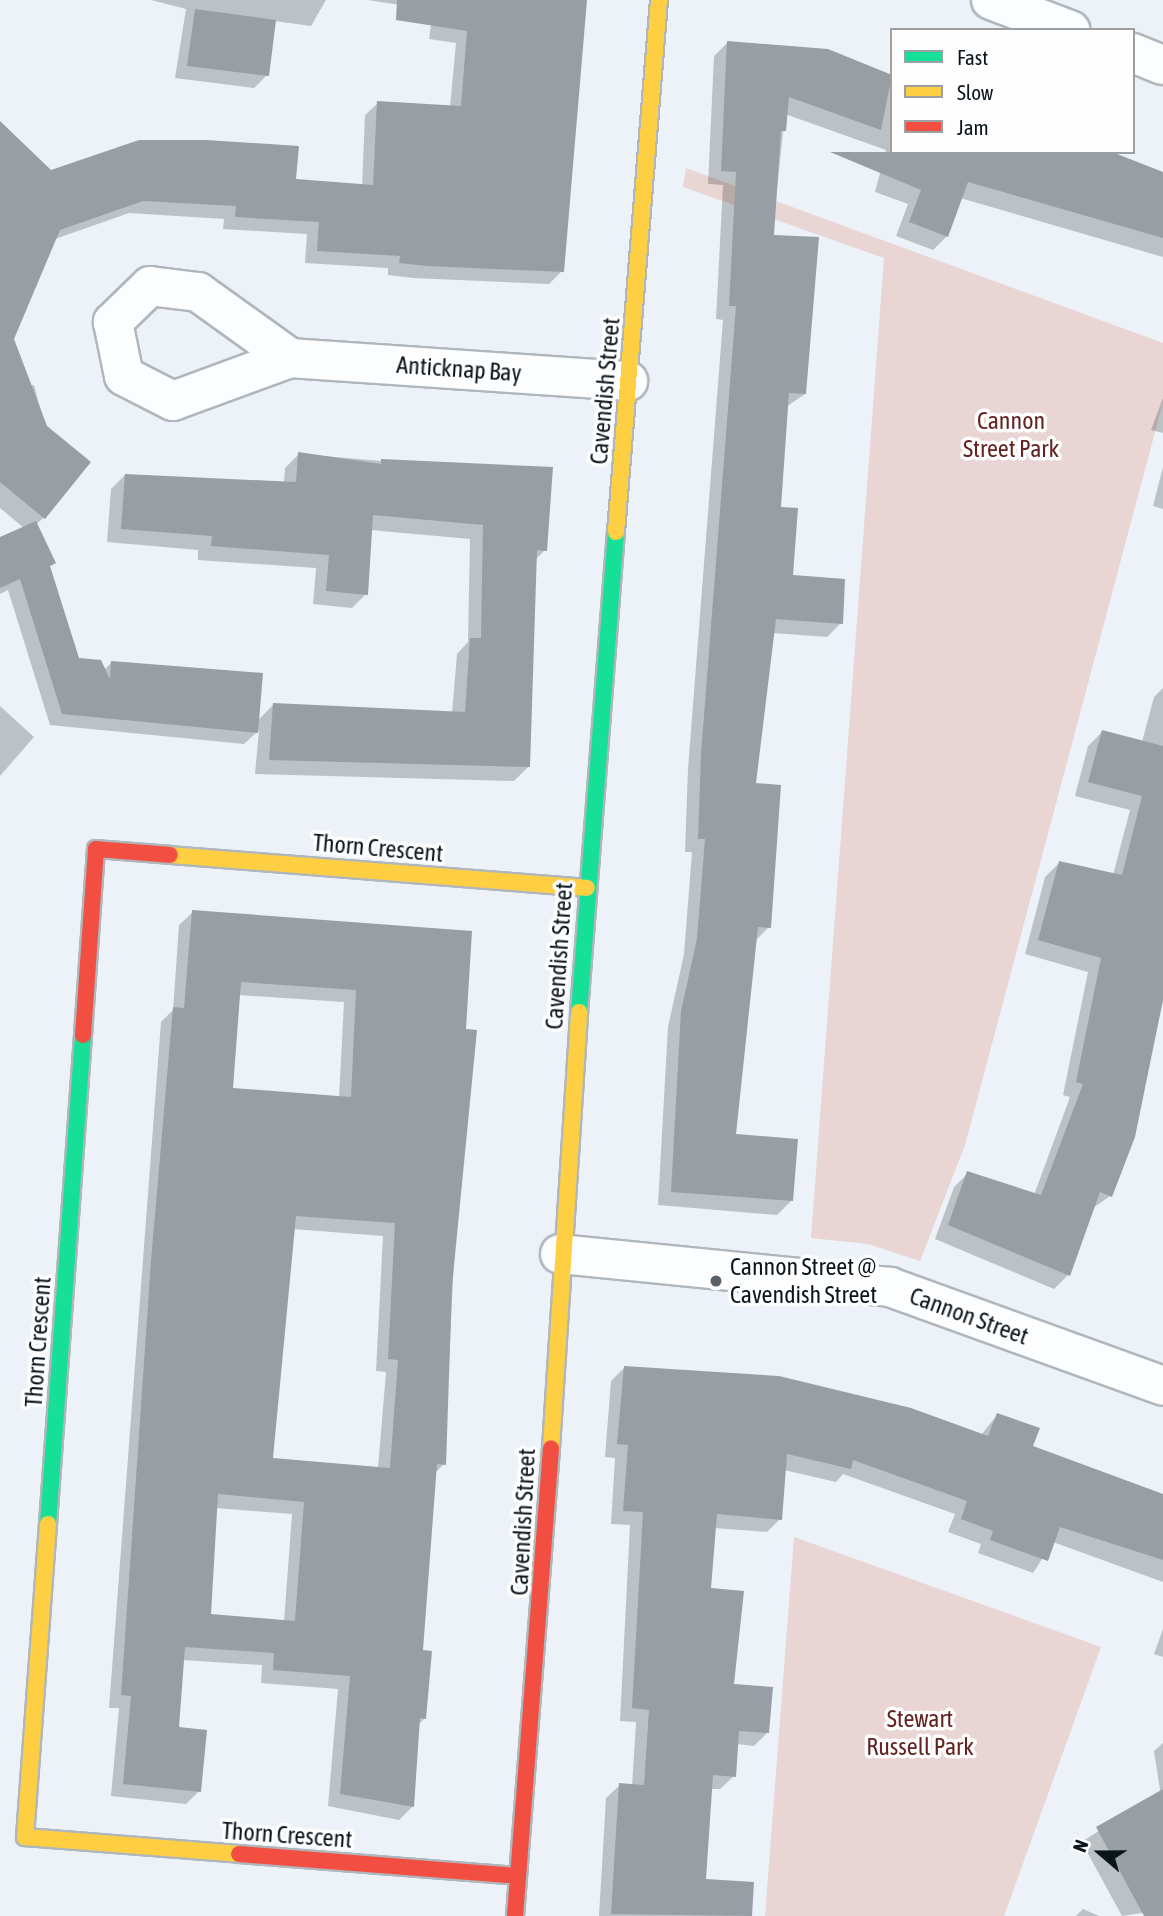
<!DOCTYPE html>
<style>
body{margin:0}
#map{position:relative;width:1163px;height:1916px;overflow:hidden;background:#ecf2f7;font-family:"Asap Condensed",sans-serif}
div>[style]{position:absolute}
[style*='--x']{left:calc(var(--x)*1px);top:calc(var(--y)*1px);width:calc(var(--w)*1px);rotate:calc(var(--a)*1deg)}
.green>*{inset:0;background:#e8d5d4}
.shadow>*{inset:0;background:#0003}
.building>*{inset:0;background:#979fa4}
.roads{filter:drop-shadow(2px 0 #afb7bc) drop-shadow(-2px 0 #afb7bc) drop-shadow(0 2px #afb7bc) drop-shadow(0 -2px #afb7bc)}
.street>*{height:38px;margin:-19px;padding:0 19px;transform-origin:19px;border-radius:19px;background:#fcfdfe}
.fast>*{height:16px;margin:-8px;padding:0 8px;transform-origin:8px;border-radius:8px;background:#16e098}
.slow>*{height:16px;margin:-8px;padding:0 8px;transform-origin:8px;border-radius:8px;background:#ffcf43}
.jam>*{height:16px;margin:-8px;padding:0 8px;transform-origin:8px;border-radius:8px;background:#f24e42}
.dots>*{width:19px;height:19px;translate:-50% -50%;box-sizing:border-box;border:4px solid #fefefe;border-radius:50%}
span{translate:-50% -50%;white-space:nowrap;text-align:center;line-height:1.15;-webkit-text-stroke:7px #fefefe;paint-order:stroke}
.street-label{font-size:24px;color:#0a141b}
.park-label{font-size:24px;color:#632320}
.poi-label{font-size:24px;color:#0a141b}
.left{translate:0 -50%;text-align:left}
.legend{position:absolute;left:890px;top:28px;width:245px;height:126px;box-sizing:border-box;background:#fefefe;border:2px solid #9ca0a3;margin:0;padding:9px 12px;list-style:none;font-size:21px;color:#0a141b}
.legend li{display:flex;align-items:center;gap:14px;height:35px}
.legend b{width:35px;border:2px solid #9ca0a3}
.north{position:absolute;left:1065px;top:1818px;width:70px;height:70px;-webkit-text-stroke:5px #fefefe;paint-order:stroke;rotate:290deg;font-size:19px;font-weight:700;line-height:28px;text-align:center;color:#0a141b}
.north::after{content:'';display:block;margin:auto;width:24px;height:32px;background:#0a141b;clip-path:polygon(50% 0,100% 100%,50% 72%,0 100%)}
</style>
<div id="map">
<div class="green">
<i style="clip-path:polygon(686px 168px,1163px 343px,1163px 402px,965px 1145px,920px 1261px,868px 1244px,811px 1238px,884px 258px,683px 187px)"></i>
<i style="clip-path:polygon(794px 1537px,1101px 1647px,1004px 1916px,765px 1916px)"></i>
</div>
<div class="shadow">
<i style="clip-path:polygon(151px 0,326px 0,311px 26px,274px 21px,267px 75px,254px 88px,175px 78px,186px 9px)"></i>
<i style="clip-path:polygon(368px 0,585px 0,562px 271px,549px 284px,413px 278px,388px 275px,388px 268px,305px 263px,307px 234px,223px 229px,224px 219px,129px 213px,55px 239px,0 343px,0 127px,51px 172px,362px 186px,365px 115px,378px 103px,450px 107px,456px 43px,429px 39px,431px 24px,413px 7px)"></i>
<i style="clip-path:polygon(728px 42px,815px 49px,892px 79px,892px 152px,1163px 175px,1163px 257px,960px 198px,947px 236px,933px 250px,896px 236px,908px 204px,875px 192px,886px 150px,785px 114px,772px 236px,805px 394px,786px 407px,779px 508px,791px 577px,841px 623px,827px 637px,773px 633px,764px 671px,754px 785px,769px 927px,755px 941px,734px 1136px,791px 1201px,777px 1215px,658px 1205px,668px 1027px,684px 954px,692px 852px,685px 852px,688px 769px,723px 320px,716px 319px,723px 185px,708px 184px,714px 56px)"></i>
<i style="clip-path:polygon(0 354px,27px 386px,34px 385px,42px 415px,0 438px)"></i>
<i style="clip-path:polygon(1163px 398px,1163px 433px,1151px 430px)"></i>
<i style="clip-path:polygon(299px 454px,382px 461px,545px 550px,534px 561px,528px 767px,514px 781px,255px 774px,259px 730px,244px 744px,50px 725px,8px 590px,0 594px,0 539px,24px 528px,0 508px,0 481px,44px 517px,36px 525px,54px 563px,49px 567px,78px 660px,104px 670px,112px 662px,257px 721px,273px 705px,452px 713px,457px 654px,468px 642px,470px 539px,370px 530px,366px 594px,352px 608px,313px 604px,316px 568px,198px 560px,198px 550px,107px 542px,111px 489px,125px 475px,284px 483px,285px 468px)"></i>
<i style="clip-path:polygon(1163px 467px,1163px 509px,1153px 506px)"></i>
<i style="clip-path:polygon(1163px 688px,1163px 997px,1110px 1196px,1093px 1208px,1068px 1275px,1054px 1289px,935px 1239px,954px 1187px,968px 1173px,1034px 1195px,1070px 1097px,1063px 1095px,1088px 972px,1025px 954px,1045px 877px,1059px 863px,1113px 875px,1130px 810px,1075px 796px,1088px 746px,1102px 732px,1142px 742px,1154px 697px)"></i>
<i style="clip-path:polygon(0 706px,34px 737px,0 776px)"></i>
<i style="clip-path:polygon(evenodd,193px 912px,470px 933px,444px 1464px,435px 1473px,421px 1651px,425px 1718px,418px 1725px,412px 1807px,399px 1820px,328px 1806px,338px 1689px,261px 1683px,262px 1665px,182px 1660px,177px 1729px,199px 1791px,186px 1804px,111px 1796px,119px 1708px,109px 1708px,161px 1022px,173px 1010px,179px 925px,193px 912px,238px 995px,344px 1002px,339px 1098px,231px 1089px,238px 995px,193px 912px,293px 1229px,383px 1236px,376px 1371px,386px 1372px,378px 1468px,271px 1459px,293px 1229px,193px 912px,216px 1508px,292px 1514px,284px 1622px,209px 1616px,216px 1508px)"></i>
<i style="clip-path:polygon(624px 1368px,981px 1435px,997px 1415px,1031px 1447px,1163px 1502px,1163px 1582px,1053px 1542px,1033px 1573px,978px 1553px,981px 1544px,948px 1532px,955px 1514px,843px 1474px,836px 1482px,784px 1470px,780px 1519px,767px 1532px,714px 1528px,709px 1590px,732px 1685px,768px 1732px,754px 1746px,737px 1744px,734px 1776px,720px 1789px,710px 1789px,704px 1881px,752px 1884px,750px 1916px,599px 1916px,606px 1798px,620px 1785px,632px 1786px,636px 1722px,620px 1721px,630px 1525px,611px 1524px,615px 1458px,605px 1457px,611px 1381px)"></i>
<i style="clip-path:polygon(1163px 1629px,1163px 1657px,1154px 1654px)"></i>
<i style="clip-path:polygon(1163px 1743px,1163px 1809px,1154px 1751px)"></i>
<i style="clip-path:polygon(1149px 1799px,1163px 1825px,1163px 1910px,1122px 1916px,1086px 1850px,1072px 1848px)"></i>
<i style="clip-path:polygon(1083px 1909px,1099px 1916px,1076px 1916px)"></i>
</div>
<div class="building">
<i style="clip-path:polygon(397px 0,587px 0,564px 272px,427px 266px,399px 263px,400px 256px,317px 251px,319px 222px,235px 217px,236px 206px,143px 201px,60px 230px,14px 339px,47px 426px,91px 462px,45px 519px,0 482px,0 121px,51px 170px,139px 140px,206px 140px,299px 146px,296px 179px,373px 185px,377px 101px,461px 106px,467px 31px,396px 20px)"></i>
<i style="clip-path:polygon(195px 9px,276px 20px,269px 76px,187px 66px)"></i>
<i style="clip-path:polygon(727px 41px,828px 49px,892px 75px,881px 130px,789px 97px,786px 131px,781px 131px,774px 235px,819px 237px,806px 394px,789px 393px,781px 507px,798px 508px,793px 575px,845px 579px,843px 624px,776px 619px,756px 783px,781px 785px,771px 928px,758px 927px,736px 1134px,798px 1139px,793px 1201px,671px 1192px,681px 1011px,697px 939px,705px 839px,698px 839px,701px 754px,736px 306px,729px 306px,736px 172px,721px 171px)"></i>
<i style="clip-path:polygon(830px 152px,1112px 152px,1163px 172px,1163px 238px,968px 182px,948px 237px,909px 222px,921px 190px)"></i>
<i style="clip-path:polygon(298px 452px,381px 464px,381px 459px,553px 467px,547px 551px,537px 550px,530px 767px,269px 760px,273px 703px,465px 712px,470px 638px,481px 638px,483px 525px,373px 515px,368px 595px,326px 591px,329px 555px,211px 546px,212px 536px,121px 529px,125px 474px,296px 482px)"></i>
<i style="clip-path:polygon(36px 521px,56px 563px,50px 566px,79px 658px,101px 660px,110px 679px,111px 661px,263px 673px,258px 733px,62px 714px,20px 579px,0 588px,0 537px)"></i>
<i style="clip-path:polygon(1102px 730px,1163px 746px,1163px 1000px,1135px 1137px,1112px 1197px,1100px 1192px,1070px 1276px,948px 1225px,967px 1171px,1041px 1195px,1083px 1084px,1076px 1082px,1101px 958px,1038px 940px,1059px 861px,1122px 875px,1142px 796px,1088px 782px)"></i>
<i style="clip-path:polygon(evenodd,192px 910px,472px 931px,466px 1029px,477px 1030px,452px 1286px,446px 1465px,437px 1464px,423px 1650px,432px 1651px,426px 1719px,420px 1718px,414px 1807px,340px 1794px,350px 1676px,273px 1670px,274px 1653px,185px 1647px,179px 1727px,207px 1730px,201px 1792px,123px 1784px,131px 1696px,121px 1695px,151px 1261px,173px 1007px,184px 1008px,192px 910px,241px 982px,356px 990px,351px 1097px,233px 1088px,241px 982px,192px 910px,296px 1216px,395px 1223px,388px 1359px,398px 1360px,390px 1468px,273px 1458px,296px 1216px,192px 910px,218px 1494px,304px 1502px,295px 1621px,211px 1614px,218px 1494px)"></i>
<i style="clip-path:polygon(624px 1366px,779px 1376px,911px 1408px,988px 1436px,997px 1413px,1040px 1428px,1033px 1446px,1163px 1494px,1163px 1560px,1060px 1527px,1048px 1561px,990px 1540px,993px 1531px,961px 1519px,967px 1501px,853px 1460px,851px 1469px,787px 1454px,782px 1520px,717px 1514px,711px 1588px,744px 1591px,734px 1684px,773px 1687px,769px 1733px,739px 1731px,736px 1777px,713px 1775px,706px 1879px,754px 1882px,752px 1916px,611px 1914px,619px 1783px,644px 1785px,649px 1710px,632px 1708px,643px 1512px,623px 1511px,628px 1445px,617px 1444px)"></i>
<i style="clip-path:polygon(1163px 1789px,1163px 1916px,1144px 1916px,1096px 1827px)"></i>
</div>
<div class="roads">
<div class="street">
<i style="--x:991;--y:0;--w:85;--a:20.8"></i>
<i style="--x:1133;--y:53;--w:32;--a:22"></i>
<i style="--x:290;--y:358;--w:113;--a:-144.3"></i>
<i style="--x:198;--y:292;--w:48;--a:-172.9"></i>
<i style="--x:150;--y:286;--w:52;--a:135.8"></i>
<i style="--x:113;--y:322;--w:55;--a:78.5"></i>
<i style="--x:124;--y:376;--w:55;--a:27"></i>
<i style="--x:173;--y:401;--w:125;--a:-20.2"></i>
<i style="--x:290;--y:358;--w:339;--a:3.9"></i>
<i style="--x:560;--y:1254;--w:332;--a:5.7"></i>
<i style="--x:890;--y:1287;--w:290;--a:19.9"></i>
</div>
<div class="fast">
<i style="--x:579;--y:1012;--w:481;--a:-85.6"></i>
<i style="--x:48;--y:1524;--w:490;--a:-85.9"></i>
</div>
<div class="slow">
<i style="--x:616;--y:532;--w:534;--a:-85.38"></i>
<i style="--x:170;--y:855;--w:418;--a:4.5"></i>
<i style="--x:551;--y:1448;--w:437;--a:-86.3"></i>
<i style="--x:48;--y:1524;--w:314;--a:94.2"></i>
<i style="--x:25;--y:1837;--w:215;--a:4.5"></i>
</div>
<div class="jam">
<i style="--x:83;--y:1035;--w:186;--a:-86"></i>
<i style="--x:96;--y:849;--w:74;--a:4.6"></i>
<i style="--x:239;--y:1854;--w:279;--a:4.5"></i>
<i style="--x:515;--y:1916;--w:469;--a:-85.6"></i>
</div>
</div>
<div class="dots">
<i style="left:716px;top:1281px;background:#596268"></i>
</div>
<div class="street-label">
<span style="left:459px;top:369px;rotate:4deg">Anticknap Bay</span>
<span style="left:605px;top:391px;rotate:-85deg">Cavendish Street</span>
<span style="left:378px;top:848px;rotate:5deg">Thorn Crescent</span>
<span style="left:559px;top:956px;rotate:-86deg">Cavendish Street</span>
<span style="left:969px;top:1316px;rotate:20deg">Cannon Street</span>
<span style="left:38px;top:1342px;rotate:-86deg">Thorn Crescent</span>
<span style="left:523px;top:1522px;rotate:-87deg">Cavendish Street</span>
<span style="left:287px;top:1835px;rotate:4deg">Thorn Crescent</span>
</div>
<div class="park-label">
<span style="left:1011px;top:435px">Cannon<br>Street Park</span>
<span style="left:920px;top:1733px">Stewart<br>Russell Park</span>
</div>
<div class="poi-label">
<span class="left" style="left:730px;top:1281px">Cannon Street @<br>Cavendish Street</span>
</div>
<ul class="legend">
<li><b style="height:9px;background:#16e098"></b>Fast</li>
<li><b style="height:9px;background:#ffcf43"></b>Slow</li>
<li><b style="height:9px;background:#f24e42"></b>Jam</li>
</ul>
<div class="north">N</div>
</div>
